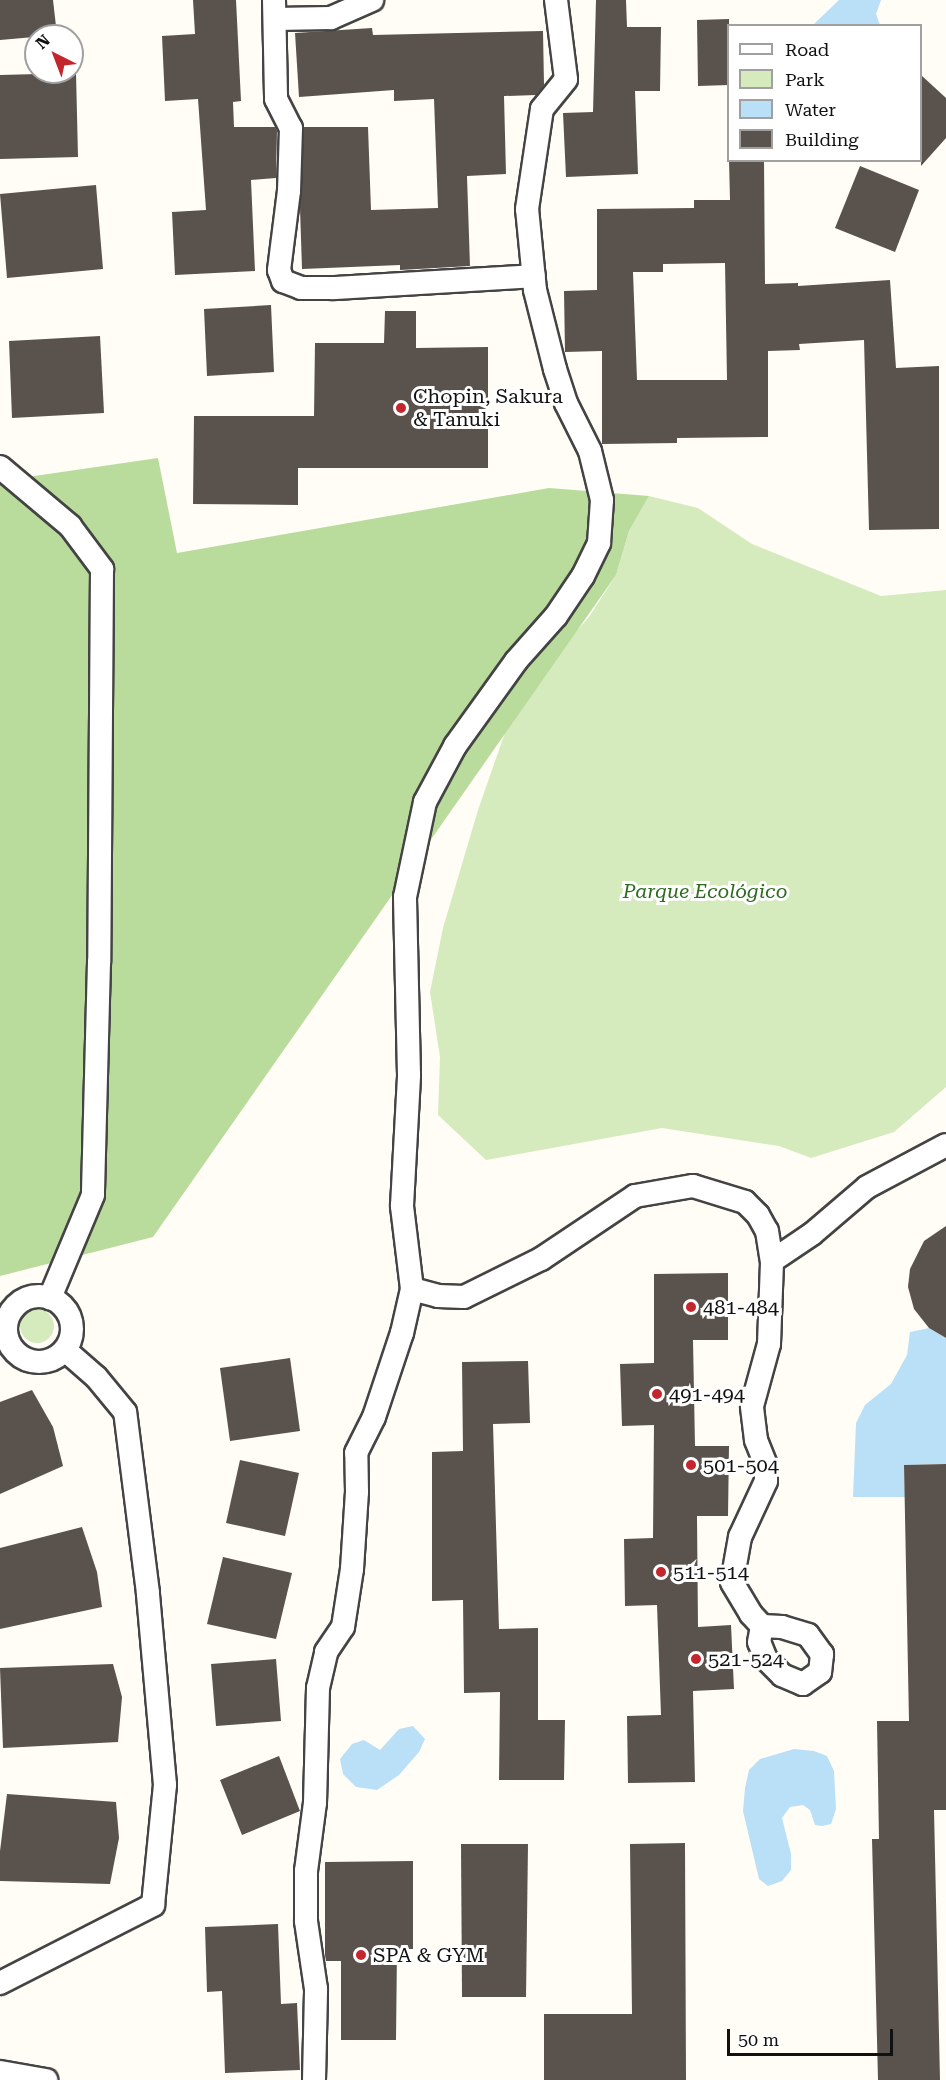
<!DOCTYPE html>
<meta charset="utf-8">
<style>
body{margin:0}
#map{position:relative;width:946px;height:2080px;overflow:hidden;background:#fffdf5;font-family:"Roboto Serif",serif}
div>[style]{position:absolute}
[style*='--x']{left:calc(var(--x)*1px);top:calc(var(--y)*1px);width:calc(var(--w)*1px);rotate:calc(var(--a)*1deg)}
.green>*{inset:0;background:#d5ebbd}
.round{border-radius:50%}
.forest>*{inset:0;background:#b9dc9c}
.water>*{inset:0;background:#b9e0f7}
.building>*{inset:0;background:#5a524d}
.roads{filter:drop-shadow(2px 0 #444) drop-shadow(-2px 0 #444) drop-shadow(0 2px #444) drop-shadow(0 -2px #444)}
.minor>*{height:22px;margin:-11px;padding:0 11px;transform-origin:11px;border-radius:11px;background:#fff}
.minor>.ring{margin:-11px;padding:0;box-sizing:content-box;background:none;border:22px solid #fff;border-radius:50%}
.dots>*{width:16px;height:16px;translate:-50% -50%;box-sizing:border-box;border:3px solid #fff;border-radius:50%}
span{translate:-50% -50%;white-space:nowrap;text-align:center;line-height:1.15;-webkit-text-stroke:6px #fff;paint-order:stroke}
.poi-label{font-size:20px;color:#111}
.left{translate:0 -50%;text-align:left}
.park-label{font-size:20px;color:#2f6b1f;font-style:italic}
.legend{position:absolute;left:727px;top:24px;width:195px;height:138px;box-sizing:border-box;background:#fff;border:2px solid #a0a0a0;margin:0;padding:8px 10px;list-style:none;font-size:18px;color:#111}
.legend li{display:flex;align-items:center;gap:12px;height:30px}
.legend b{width:30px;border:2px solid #a0a0a0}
.north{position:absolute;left:24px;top:24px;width:60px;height:60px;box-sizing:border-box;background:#fff;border:2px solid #a0a0a0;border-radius:50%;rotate:318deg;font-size:16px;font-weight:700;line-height:24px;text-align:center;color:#111}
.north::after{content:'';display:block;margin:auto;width:21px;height:27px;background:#c4262e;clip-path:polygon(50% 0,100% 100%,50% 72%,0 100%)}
.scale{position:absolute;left:727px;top:2029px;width:166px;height:27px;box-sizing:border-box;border:3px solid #111;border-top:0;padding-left:8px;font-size:18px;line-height:21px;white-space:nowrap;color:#111;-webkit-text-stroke:4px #fff;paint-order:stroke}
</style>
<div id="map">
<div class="green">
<i style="clip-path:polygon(649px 496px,698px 508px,752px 544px,881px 596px,946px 590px,946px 1087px,894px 1132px,811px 1158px,779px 1146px,662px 1128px,486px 1160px,438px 1115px,440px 1057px,430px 992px,443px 928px,478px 810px,508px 724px,548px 663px,589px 617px,616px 575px,629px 531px)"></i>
<i class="round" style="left:20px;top:1309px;width:34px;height:34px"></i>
</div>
<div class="forest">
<i style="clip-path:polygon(158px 458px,177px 553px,549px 488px,649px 496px,629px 531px,616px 575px,153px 1237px,0 1276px,0 481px)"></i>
</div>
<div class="water">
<i style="clip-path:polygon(839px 0,881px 0,876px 14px,880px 25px,813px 25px)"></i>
<i style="clip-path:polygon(929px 1328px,946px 1338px,946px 1464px,904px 1465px,905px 1497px,853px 1497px,856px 1423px,865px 1405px,891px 1384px,907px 1355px,910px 1332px)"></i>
<i style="clip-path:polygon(413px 1726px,425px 1739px,419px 1752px,399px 1775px,377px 1790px,356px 1787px,343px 1774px,340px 1759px,352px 1744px,364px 1740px,380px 1750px,399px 1729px)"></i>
<i style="clip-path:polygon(794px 1749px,814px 1751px,827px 1756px,834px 1771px,836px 1809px,831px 1824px,822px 1826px,815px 1825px,810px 1810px,803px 1805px,790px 1807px,782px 1818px,791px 1854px,791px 1870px,782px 1881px,768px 1886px,759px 1879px,743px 1811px,745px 1788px,749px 1770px,760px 1759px)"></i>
</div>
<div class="building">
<i style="clip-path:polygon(0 0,53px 0,57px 35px,0 40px)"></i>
<i style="clip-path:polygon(193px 0,236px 0,241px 101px,233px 102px,234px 127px,275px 127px,277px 131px,276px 178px,251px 180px,255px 271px,175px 275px,172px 212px,206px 210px,198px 99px,165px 101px,162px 36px,195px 34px)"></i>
<i style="clip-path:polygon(596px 0,626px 0,627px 27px,661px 27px,660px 91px,635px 91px,638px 174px,566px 177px,563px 113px,593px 112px)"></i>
<i style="clip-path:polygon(729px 19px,729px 85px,698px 86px,697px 20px)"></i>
<i style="clip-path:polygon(372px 28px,373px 35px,543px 31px,544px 85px,536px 95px,504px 96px,506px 174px,467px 176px,470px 266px,400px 270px,400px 265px,302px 269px,300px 208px,304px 127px,368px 127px,371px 210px,438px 208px,434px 99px,394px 101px,394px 90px,299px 97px,295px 33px)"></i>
<i style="clip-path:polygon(76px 73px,78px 157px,0 159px,0 75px)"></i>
<i style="clip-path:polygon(921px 75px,946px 98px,946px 138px,921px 166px)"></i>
<i style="clip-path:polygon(evenodd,729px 160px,764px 160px,765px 284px,798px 283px,798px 286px,890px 280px,896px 368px,939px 366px,939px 529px,869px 530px,864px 340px,799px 344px,800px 350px,768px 351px,768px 437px,677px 438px,677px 443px,602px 444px,602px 351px,565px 352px,564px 291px,597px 290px,597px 209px,694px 208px,694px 200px,730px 200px,729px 160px,725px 263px,727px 380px,637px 380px,633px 272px,663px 272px,663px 264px,725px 263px)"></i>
<i style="clip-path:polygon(860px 166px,919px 190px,895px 252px,835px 228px)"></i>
<i style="clip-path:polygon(96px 185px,103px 269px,7px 278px,0 194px)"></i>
<i style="clip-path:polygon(271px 305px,274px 372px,207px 376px,204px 309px)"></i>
<i style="clip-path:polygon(385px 311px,416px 311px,416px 348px,488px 347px,488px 468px,298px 468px,298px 505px,193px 504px,194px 416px,314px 416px,315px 343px,384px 343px)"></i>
<i style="clip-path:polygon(100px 336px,104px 413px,12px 418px,9px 341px)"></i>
<i style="clip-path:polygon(946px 1226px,946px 1338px,929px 1328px,914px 1309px,908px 1287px,910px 1269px,924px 1241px)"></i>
<i style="clip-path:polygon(728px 1273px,728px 1340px,693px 1340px,695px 1446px,729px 1446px,728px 1516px,697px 1516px,698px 1627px,731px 1625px,734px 1689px,693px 1691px,695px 1782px,628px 1783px,627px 1716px,661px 1715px,657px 1605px,625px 1606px,624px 1539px,653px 1538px,654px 1425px,622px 1426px,620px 1364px,654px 1363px,654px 1274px)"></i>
<i style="clip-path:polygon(290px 1358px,300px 1431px,230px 1441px,220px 1368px)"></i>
<i style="clip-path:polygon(528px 1361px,530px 1423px,493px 1424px,499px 1629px,538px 1628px,538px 1720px,565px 1720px,564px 1780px,499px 1780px,500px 1692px,464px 1693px,463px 1600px,432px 1601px,432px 1452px,463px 1451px,462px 1362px)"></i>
<i style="clip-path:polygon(32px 1390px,53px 1427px,63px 1466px,0 1494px,0 1402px)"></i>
<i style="clip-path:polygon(240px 1460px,299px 1473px,285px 1536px,226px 1523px)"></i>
<i style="clip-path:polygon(946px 1464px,946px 1810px,934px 1810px,940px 2080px,878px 2080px,872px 1839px,879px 1839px,877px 1721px,909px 1721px,904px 1465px)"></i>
<i style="clip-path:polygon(82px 1527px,97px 1572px,102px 1607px,0 1629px,0 1548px)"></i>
<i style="clip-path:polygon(223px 1557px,292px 1573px,276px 1639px,207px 1624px)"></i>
<i style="clip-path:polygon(276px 1659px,281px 1721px,216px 1726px,211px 1664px)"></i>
<i style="clip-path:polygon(113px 1664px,122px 1697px,118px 1742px,3px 1748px,0 1668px)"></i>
<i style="clip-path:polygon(279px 1756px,300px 1811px,242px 1835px,220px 1780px)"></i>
<i style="clip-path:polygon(7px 1794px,116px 1802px,119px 1838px,110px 1884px,0 1881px,0 1851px)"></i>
<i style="clip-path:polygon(685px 1843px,686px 2080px,544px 2080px,544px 2014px,632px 2014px,630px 1844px)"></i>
<i style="clip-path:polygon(461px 1844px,528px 1844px,526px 1997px,462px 1997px)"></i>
<i style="clip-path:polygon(413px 1861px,413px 1949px,397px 1949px,396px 2040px,341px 2040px,341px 1961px,326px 1961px,325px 1955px,325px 1862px)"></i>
<i style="clip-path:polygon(278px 1924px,281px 2004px,297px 2003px,300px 2070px,225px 2073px,222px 1991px,207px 1992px,205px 1927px)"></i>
</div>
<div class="roads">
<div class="minor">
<i style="--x:274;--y:0;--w:99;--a:88.8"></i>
<i style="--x:276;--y:99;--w:33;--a:63"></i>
<i style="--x:291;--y:128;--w:63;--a:91.8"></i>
<i style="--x:289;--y:191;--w:80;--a:97.2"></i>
<i style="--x:279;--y:270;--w:12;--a:70"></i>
<i style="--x:283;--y:281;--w:19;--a:21"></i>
<i style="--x:301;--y:288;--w:33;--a:0"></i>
<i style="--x:334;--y:288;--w:200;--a:-3.4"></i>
<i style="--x:275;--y:19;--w:56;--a:-1"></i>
<i style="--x:331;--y:18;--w:45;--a:-23.7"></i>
<i style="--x:0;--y:467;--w:92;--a:40.1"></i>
<i style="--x:70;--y:526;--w:54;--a:53.3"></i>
<i style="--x:102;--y:569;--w:393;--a:90.4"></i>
<i style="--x:99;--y:962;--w:233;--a:91.5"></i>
<i style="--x:93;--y:1195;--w:112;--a:112.7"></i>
<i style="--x:412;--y:1289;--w:27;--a:15"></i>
<i style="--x:438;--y:1296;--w:26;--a:2"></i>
<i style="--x:464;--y:1297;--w:86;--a:-26.3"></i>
<i style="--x:541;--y:1259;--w:113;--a:-33.8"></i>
<i style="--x:635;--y:1196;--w:59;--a:-9.8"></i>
<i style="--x:693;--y:1186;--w:54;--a:17.1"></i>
<i style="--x:745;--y:1202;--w:18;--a:45"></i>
<i style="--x:758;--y:1215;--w:18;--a:61"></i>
<i style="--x:767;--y:1231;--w:30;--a:81"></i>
<i class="ring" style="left:6px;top:1296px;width:44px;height:44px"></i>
<i style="--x:762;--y:1626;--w:20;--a:3"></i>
<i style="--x:782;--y:1627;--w:27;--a:17"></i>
<i style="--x:808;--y:1635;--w:24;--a:54"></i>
<i style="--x:822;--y:1654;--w:18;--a:96"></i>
<i style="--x:820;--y:1672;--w:21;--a:145"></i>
<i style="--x:803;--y:1684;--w:23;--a:-157"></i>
<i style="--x:782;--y:1675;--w:23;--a:-135"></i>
<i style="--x:766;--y:1659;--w:18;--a:-112"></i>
<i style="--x:759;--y:1642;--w:16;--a:-79"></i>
<i style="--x:762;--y:1626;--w:16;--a:-133"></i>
<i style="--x:751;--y:1614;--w:37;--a:-121"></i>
<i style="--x:732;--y:1582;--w:46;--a:-79.9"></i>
<i style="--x:740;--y:1537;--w:62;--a:-65.1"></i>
<i style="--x:766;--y:1481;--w:16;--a:-90"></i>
<i style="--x:766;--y:1465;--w:27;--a:-112"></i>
<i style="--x:756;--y:1440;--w:34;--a:-97"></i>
<i style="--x:752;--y:1406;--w:64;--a:-74.7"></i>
<i style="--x:769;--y:1344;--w:83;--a:-87.9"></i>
<i style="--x:772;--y:1261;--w:48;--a:-34"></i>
<i style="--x:812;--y:1234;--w:72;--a:-40.5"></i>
<i style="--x:867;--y:1187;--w:89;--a:-28"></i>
<i style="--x:0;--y:1983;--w:172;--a:-27"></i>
<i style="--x:153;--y:1905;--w:121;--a:-84.3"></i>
<i style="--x:165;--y:1785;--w:193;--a:-95.1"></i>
<i style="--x:148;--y:1593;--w:182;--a:-97.2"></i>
<i style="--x:125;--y:1412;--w:45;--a:-129.6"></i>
<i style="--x:96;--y:1377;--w:41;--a:-138.9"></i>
<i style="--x:0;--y:2072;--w:47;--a:9.9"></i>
<i style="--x:314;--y:2080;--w:91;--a:-88.7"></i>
<i style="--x:316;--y:1989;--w:69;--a:-98.4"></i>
<i style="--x:306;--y:1921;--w:50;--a:-90"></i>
<i style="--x:306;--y:1871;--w:69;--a:-82.5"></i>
<i style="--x:315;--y:1803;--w:115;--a:-88.5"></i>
<i style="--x:318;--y:1688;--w:37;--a:-77"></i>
<i style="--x:326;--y:1652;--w:30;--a:-56"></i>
<i style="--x:343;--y:1627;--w:59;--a:-81.2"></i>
<i style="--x:352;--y:1569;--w:77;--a:-86.3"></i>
<i style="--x:357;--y:1492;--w:39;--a:-91"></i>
<i style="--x:356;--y:1453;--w:40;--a:-63.4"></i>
<i style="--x:374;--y:1417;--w:89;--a:-71.6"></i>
<i style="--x:402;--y:1333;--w:45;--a:-77.2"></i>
<i style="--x:412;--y:1289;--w:84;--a:-96.9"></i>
<i style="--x:402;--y:1206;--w:131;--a:-86.9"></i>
<i style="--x:409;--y:1075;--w:178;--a:-91.3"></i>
<i style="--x:405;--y:897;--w:97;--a:-78.1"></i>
<i style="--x:425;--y:802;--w:64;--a:-61.8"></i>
<i style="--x:455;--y:746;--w:105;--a:-54.3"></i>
<i style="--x:516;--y:661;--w:60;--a:-48.4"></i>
<i style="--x:556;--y:616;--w:48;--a:-56"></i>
<i style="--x:583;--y:576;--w:37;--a:-64"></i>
<i style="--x:599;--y:543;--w:43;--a:-86"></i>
<i style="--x:602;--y:500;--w:50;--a:-103.8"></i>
<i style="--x:590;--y:451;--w:54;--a:-116.6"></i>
<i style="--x:566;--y:403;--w:36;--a:-108"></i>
<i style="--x:555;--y:369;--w:81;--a:-104.2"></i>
<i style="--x:535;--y:290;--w:81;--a:-95.6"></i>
<i style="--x:527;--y:209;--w:101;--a:-81.5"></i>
<i style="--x:542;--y:109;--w:38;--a:-51"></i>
<i style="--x:566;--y:79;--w:80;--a:-97.2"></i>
</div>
</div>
<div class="dots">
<i style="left:401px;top:408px;background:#c4262e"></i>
<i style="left:691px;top:1307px;background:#c4262e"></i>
<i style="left:657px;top:1394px;background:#c4262e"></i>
<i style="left:691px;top:1465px;background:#c4262e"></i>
<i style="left:661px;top:1572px;background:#c4262e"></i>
<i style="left:696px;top:1659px;background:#c4262e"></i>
<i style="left:361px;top:1955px;background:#c4262e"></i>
</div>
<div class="poi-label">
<span class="left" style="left:413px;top:408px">Chopin, Sakura<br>&amp; Tanuki</span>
<span class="left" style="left:703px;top:1307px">481-484</span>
<span class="left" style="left:669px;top:1394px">491-494</span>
<span class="left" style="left:703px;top:1465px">501-504</span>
<span class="left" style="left:673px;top:1572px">511-514</span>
<span class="left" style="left:708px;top:1659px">521-524</span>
<span class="left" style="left:373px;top:1955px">SPA &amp; GYM</span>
</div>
<div class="park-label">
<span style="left:705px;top:891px">Parque Ecológico</span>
</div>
<ul class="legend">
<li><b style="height:8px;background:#fff"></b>Road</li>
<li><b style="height:16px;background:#d5ebbd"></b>Park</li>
<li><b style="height:16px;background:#b9e0f7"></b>Water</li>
<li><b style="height:16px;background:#5a524d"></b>Building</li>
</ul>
<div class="north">N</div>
<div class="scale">50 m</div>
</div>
